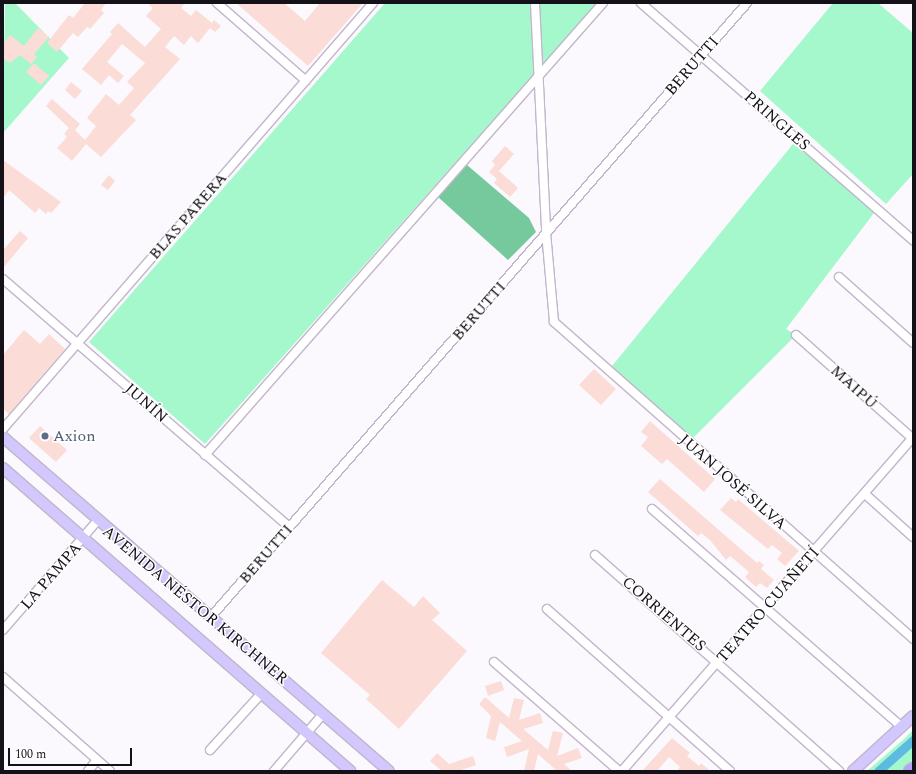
<!DOCTYPE html>
<meta charset="utf-8">
<style>
body{margin:0}
#map{position:relative;width:916px;height:774px;overflow:hidden;background:#fbf9fd;font-family:Spectral,serif}
div>[style]{position:absolute}
[style*='--x']{left:calc(var(--x)*1px);top:calc(var(--y)*1px);width:calc(var(--w)*1px);rotate:calc(var(--a)*1deg)}
.green>*{inset:0;background:#a4f8cb}
.forest>*{inset:0;background:#75c99d}
.canal>*{height:9px;margin:-4.5px;padding:0 4.5px;transform-origin:4.5px;border-radius:4.5px;background:#5dbbe1}
.building>*{inset:0;background:#fbdcd6}
.roads{filter:drop-shadow(1px 0 #c3b5cc) drop-shadow(-1px 0 #c3b5cc) drop-shadow(0 1px #c3b5cc) drop-shadow(0 -1px #c3b5cc)}
.minor>*{height:8px;margin:-4px;padding:0 4px;transform-origin:4px;border-radius:4px;background:#fff}
.major>*{height:10px;margin:-5px;padding:0 5px;transform-origin:5px;border-radius:5px;background:#d3c8fe}
.highway>*{height:12px;margin:-6px;padding:0 6px;transform-origin:6px;border-radius:6px;background:#b5a4fe}
.dots>*{width:11px;height:11px;translate:-50% -50%;box-sizing:border-box;border:2px solid #fff;border-radius:50%}
span{translate:-50% -50%;white-space:nowrap;text-align:center;line-height:1.15;-webkit-text-stroke:3px #fff;paint-order:stroke}
.street-label{font-size:16px;color:#151119}
.service-label{font-size:16px;color:#4e5e75}
.left{translate:0 -50%;text-align:left}
.frame{position:absolute;inset:0;border:4px solid #151119;pointer-events:none}
.scale{position:absolute;left:8px;top:748px;width:124px;height:18px;box-sizing:border-box;border:2px solid #151119;border-top:0;padding-left:5px;font-size:12px;line-height:14px;white-space:nowrap;color:#151119;-webkit-text-stroke:3px #fff;paint-order:stroke}
</style>
<div id="map">
<div class="green">
<i style="clip-path:polygon(5px 3px,15px 3px,69px 58px,3px 133px)"></i>
<i style="clip-path:polygon(385px 3px,531px 3px,536px 72px,205px 444px,89px 342px)"></i>
<i style="clip-path:polygon(535px 3px,603px 3px,540px 75px)"></i>
<i style="clip-path:polygon(833px 3px,878px 3px,913px 33px,913px 174px,886px 204px,760px 91px)"></i>
<i style="clip-path:polygon(793px 144px,877px 209px,786px 329px,796px 335px,688px 443px,608px 371px)"></i>
<i style="clip-path:polygon(913px 730px,913px 771px,867px 771px,903px 740px)"></i>
</div>
<div class="forest">
<i style="clip-path:polygon(467px 165px,529px 218px,536px 232px,508px 260px,438px 197px)"></i>
</div>
<div class="canal">
<i style="--x:878;--y:771;--w:47;--a:-41.5"></i>
</div>
<div class="building">
<i style="clip-path:polygon(85px 3px,106px 3px,101px 10px,104px 13px,90px 29px,87px 27px,78px 37px,73px 33px,57px 52px,47px 43px,69px 15px,73px 18px)"></i>
<i style="clip-path:polygon(147px 3px,185px 3px,181px 8px,191px 16px,196px 10px,212px 23px,214px 20px,221px 26px,215px 32px,210px 28px,198px 43px,191px 36px,184px 45px,174px 36px,165px 47px,180px 59px,130px 115px,136px 120px,101px 157px,86px 144px,72px 161px,57px 148px,67px 137px,64px 134px,69px 128px,46px 106px,52px 99px,80px 124px,75px 130px,85px 140px,96px 126px,87px 118px,106px 94px,119px 105px,134px 88px,127px 82px,145px 63px,122px 44px,107px 62px,124px 76px,118px 83px,109px 75px,101px 85px,82px 69px,112px 34px,110px 32px,118px 23px,145px 47px,161px 29px,146px 16px,153px 8px)"></i>
<i style="clip-path:polygon(236px 3px,284px 3px,305px 21px,320px 3px,363px 3px,308px 66px)"></i>
<i style="clip-path:polygon(38px 28px,49px 37px,34px 54px,37px 57px,31px 64px,20px 55px,10px 63px,3px 58px,3px 44px,10px 35px,24px 46px)"></i>
<i style="clip-path:polygon(34px 63px,49px 76px,41px 85px,26px 72px)"></i>
<i style="clip-path:polygon(71px 82px,82px 91px,75px 99px,65px 90px)"></i>
<i style="clip-path:polygon(505px 146px,514px 154px,499px 171px,518px 188px,510px 197px,494px 183px,497px 179px,489px 172px,495px 165px,492px 161px)"></i>
<i style="clip-path:polygon(3px 160px,61px 202px,51px 213px,48px 211px,46px 214px,39px 208px,35px 213px,9px 190px,3px 198px)"></i>
<i style="clip-path:polygon(109px 175px,115px 181px,108px 190px,101px 185px)"></i>
<i style="clip-path:polygon(20px 231px,28px 238px,3px 268px,3px 250px)"></i>
<i style="clip-path:polygon(24px 330px,40px 344px,49px 334px,65px 349px,9px 414px,3px 409px,3px 355px)"></i>
<i style="clip-path:polygon(594px 369px,616px 389px,601px 405px,579px 385px)"></i>
<i style="clip-path:polygon(650px 421px,715px 479px,704px 492px,667px 459px,662px 464px,641px 446px,648px 437px,641px 432px)"></i>
<i style="clip-path:polygon(40px 426px,67px 450px,56px 462px,29px 438px)"></i>
<i style="clip-path:polygon(660px 479px,757px 563px,759px 561px,764px 565px,761px 569px,774px 580px,767px 588px,760px 583px,756px 587px,745px 577px,749px 572px,730px 556px,726px 560px,710px 540px,701px 533px,698px 536px,648px 492px)"></i>
<i style="clip-path:polygon(731px 498px,736px 502px,738px 499px,799px 551px,785px 566px,777px 559px,782px 553px,772px 545px,768px 549px,720px 510px)"></i>
<i style="clip-path:polygon(382px 580px,414px 607px,423px 596px,440px 613px,432px 620px,467px 651px,399px 729px,366px 699px,370px 695px,321px 653px)"></i>
<i style="clip-path:polygon(501px 681px,504px 690px,488px 696px,485px 686px)"></i>
<i style="clip-path:polygon(485px 697px,509px 718px,514px 698px,524px 700px,519px 720px,540px 713px,543px 723px,523px 729px,548px 750px,553px 731px,563px 733px,557px 756px,578px 748px,582px 758px,564px 764px,572px 771px,557px 771px,538px 754px,534px 771px,524px 771px,529px 749px,507px 757px,504px 747px,522px 741px,500px 722px,495px 741px,486px 738px,491px 716px,479px 704px)"></i>
<i style="clip-path:polygon(672px 738px,690px 753px,687px 756px,699px 766px,701px 763px,710px 771px,677px 771px,680px 767px,669px 757px,657px 771px,642px 771px)"></i>
<i style="clip-path:polygon(437px 753px,449px 764px,473px 756px,476px 765px,458px 771px,442px 771px,430px 761px)"></i>
</div>
<div class="roads">
<div class="minor">
<i style="--x:217;--y:3;--w:118;--a:41.2"></i>
<i style="--x:535;--y:3;--w:229;--a:87.2"></i>
<i style="--x:546;--y:232;--w:90;--a:84.9"></i>
<i style="--x:554;--y:322;--w:479;--a:41.4"></i>
<i style="--x:641;--y:3;--w:361;--a:41.1"></i>
<i style="--x:839;--y:277;--w:99;--a:41.7"></i>
<i style="--x:3;--y:279;--w:379;--a:40.9"></i>
<i style="--x:796;--y:335;--w:157;--a:41.6"></i>
<i style="--x:3;--y:429;--w:564;--a:-49.02"></i>
<i style="--x:205;--y:455;--w:602;--a:-48.64"></i>
<i style="--x:865;--y:494;--w:64;--a:41.9"></i>
<i style="--x:652;--y:509;--w:332;--a:41.1"></i>
<i style="--x:595;--y:555;--w:326;--a:41.5"></i>
<i style="--x:547;--y:609;--w:244;--a:41.5"></i>
<i style="--x:210;--y:618;--w:816;--a:-48.87"></i>
<i style="--x:3;--y:630;--w:144;--a:-49.2"></i>
<i style="--x:494;--y:662;--w:166;--a:41.1"></i>
<i style="--x:3;--y:677;--w:142;--a:41.3"></i>
<i style="--x:210;--y:750;--w:76;--a:-47.7"></i>
<i style="--x:88;--y:771;--w:14;--a:-51"></i>
<i style="--x:274;--y:771;--w:75;--a:-49.3"></i>
<i style="--x:622;--y:771;--w:442;--a:-48.9"></i>
</div>
<div class="major">
<i style="--x:3;--y:437;--w:510;--a:40.87"></i>
<i style="--x:3;--y:468;--w:461;--a:41.1"></i>
<i style="--x:853;--y:771;--w:81;--a:-42.5"></i>
</div>
<div class="highway">
<i style="--x:910;--y:771;--w:4;--a:-34"></i>
</div>
</div>
<div class="dots">
<i style="left:45px;top:436px;background:#5c6f8a"></i>
</div>
<div class="street-label">
<span style="left:692px;top:66px;rotate:-49deg">BERUTTI</span>
<span style="left:777px;top:121px;rotate:41deg">PRINGLES</span>
<span style="left:188px;top:216px;rotate:-49deg">BLAS PARERA</span>
<span style="left:479px;top:311px;rotate:-49deg">BERUTTI</span>
<span style="left:854px;top:387px;rotate:42deg">MAIPÚ</span>
<span style="left:146px;top:403px;rotate:41deg">JUNÍN</span>
<span style="left:733px;top:482px;rotate:41deg">JUAN JOSÉ SILVA</span>
<span style="left:266px;top:554px;rotate:-49deg">BERUTTI</span>
<span style="left:51px;top:576px;rotate:-49deg">LA PAMPA</span>
<span style="left:195px;top:605px;rotate:40deg">AVENIDA NÉSTOR KIRCHNER</span>
<span style="left:768px;top:605px;rotate:-49deg">TEATRO CUAÑETÍ</span>
<span style="left:664px;top:614px;rotate:41deg">CORRIENTES</span>
</div>
<div class="service-label">
<span class="left" style="left:53px;top:436px">Axion</span>
</div>
<div class="frame"></div>
<div class="scale">100 m</div>
</div>
